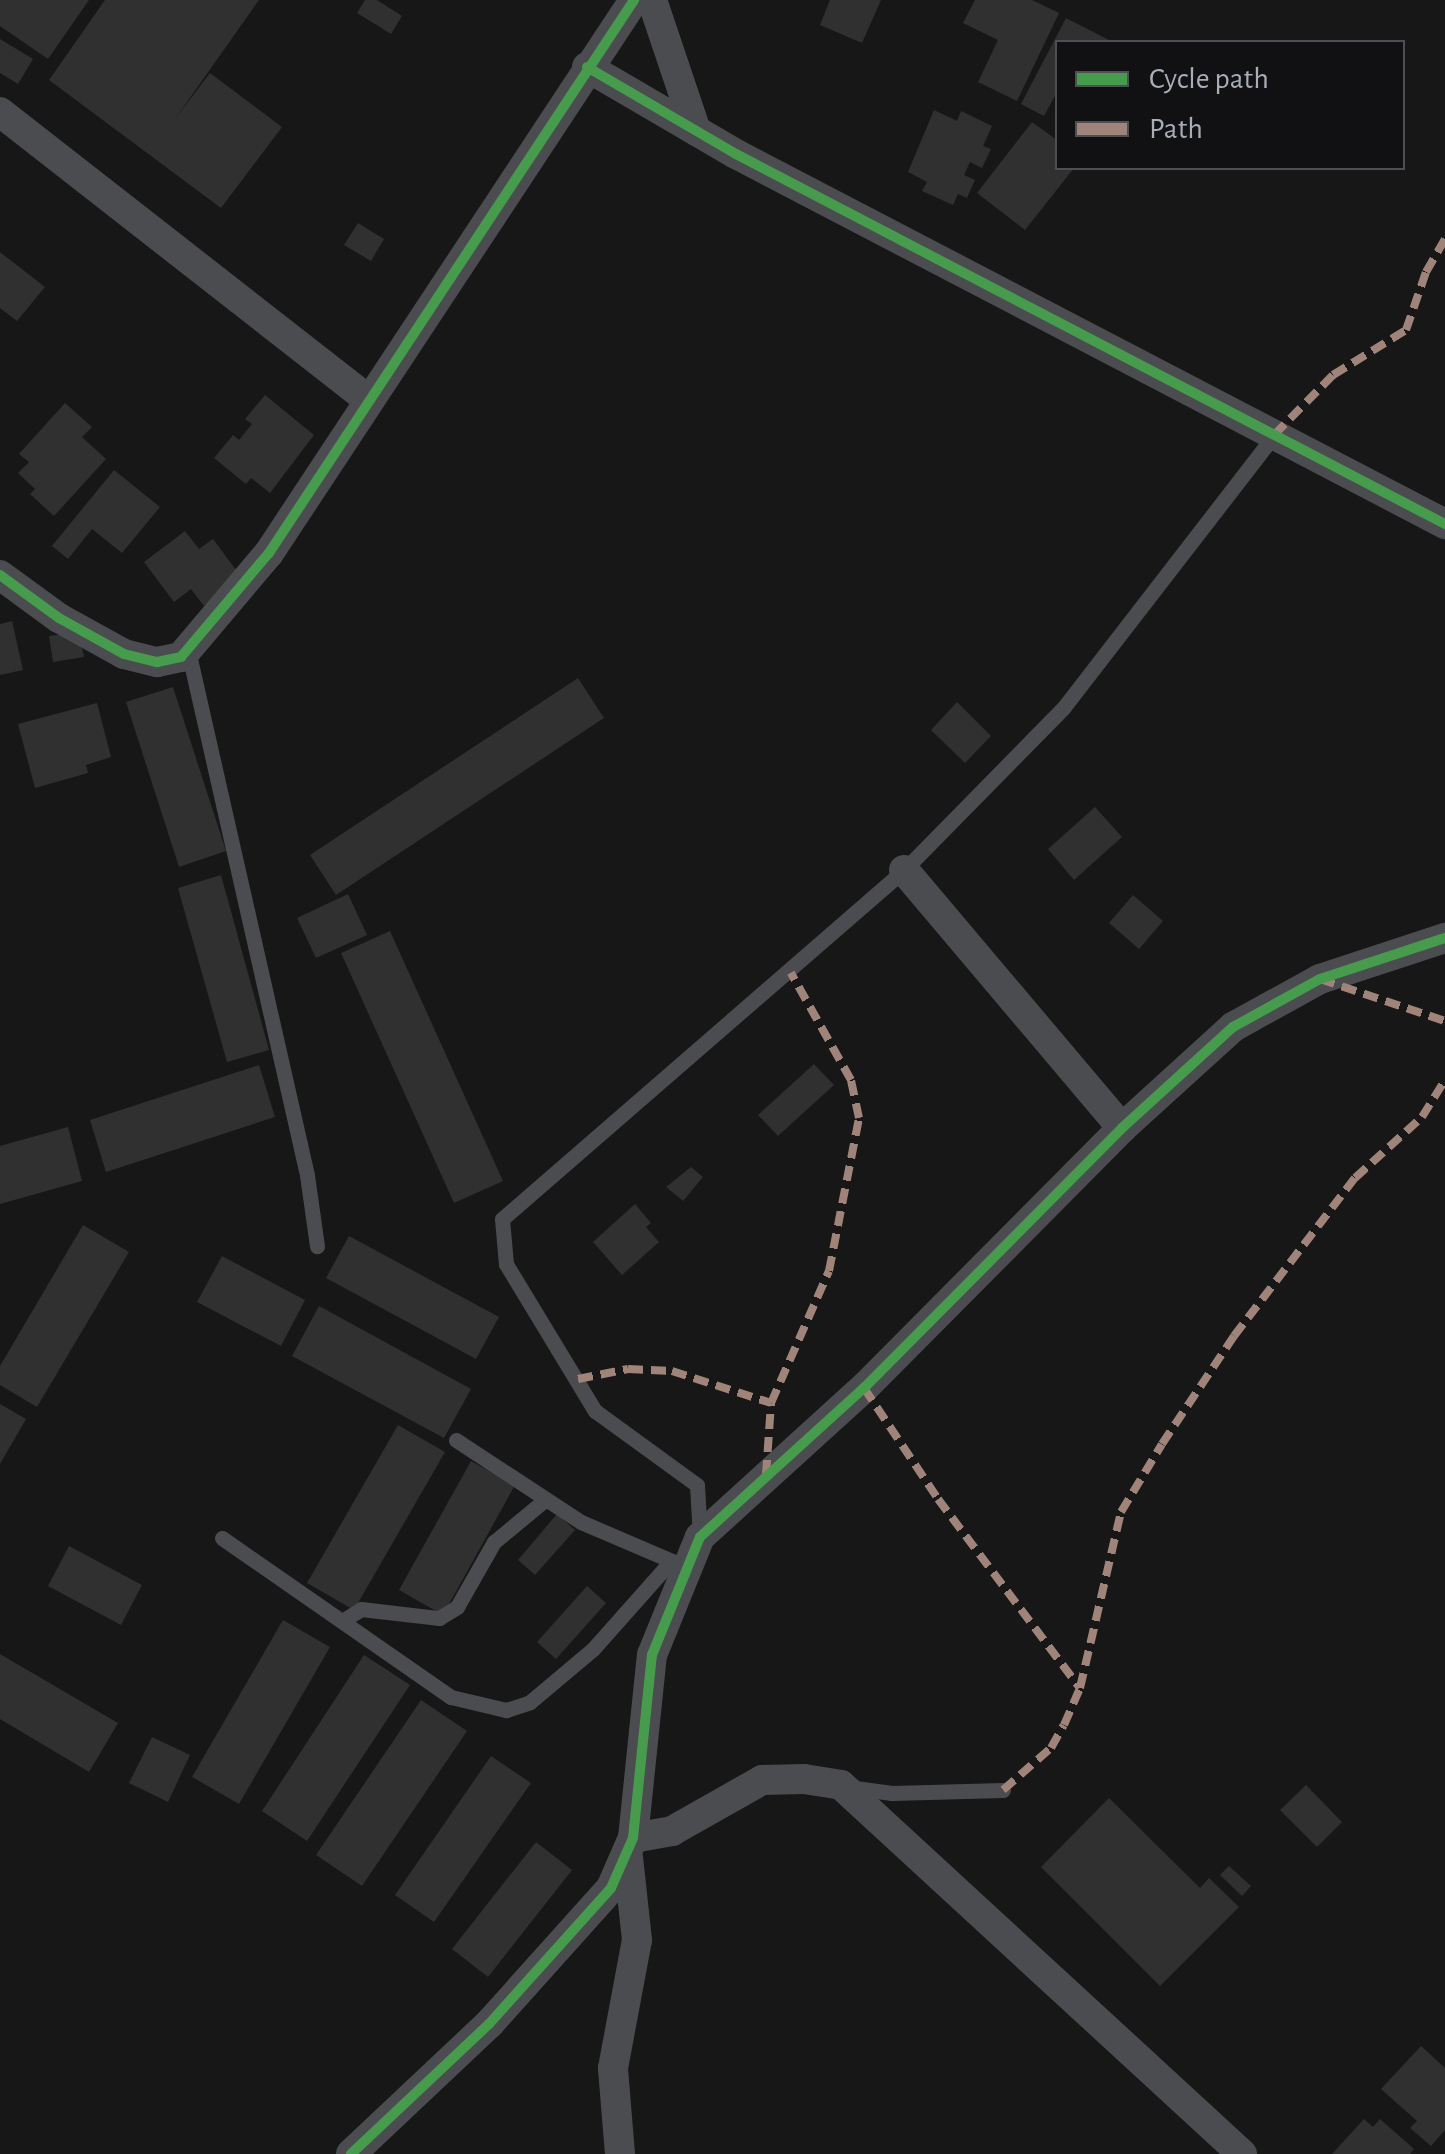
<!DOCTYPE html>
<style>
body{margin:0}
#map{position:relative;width:1445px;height:2154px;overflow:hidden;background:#171717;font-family:"Alegreya Sans",sans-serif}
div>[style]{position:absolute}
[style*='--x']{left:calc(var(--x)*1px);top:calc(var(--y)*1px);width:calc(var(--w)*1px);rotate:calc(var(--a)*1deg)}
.building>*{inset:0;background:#303031}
.service>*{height:15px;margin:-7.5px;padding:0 7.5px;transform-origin:7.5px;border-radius:7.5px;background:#4b4c50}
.minor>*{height:30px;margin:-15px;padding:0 15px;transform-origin:15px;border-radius:15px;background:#4b4c50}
.quiet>*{height:8px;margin-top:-4px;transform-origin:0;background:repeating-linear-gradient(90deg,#a18479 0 15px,transparent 0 23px)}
.cycleway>*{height:10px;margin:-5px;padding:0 5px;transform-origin:5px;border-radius:5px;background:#469c4c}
span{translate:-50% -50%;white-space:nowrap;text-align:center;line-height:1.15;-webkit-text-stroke:10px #111113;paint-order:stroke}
.legend{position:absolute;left:1055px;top:40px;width:350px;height:130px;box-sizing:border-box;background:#111113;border:2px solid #4e4f55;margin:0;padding:12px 18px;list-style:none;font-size:30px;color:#a9adb7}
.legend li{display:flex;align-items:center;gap:20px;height:50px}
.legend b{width:50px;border:2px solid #4e4f55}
</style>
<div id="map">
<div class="building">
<i style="clip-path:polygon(0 0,89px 0,48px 59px,0 26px)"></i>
<i style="clip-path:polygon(105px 0,259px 0,175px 119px,210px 73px,282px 127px,221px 208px,49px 80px)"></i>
<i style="clip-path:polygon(365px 0,377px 0,402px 16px,391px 34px,357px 13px)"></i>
<i style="clip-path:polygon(830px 0,881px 0,862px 43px,820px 25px)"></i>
<i style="clip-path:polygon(975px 0,1032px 0,1059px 13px,1017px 101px,978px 82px,998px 40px,963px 23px)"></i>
<i style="clip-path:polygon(1066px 18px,1113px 42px,1058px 42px,1058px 90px,1044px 116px,1021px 104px)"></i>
<i style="clip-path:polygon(0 39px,33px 59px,18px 84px,0 73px)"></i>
<i style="clip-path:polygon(934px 110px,957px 121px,961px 111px,992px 126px,983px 146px,991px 149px,982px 168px,970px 162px,964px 175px,975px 180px,967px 198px,958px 194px,953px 205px,922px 191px,927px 182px,908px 172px)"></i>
<i style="clip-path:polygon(1032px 122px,1058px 141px,1058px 168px,1074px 168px,1025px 230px,977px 193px)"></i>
<i style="clip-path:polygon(358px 223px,384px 239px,371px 261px,344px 245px)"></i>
<i style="clip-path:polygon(0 252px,45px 287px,17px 321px,0 308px)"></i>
<i style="clip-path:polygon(265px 395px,314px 435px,270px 493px,251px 478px,246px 484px,214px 458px,233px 435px,239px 440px,252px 424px,245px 419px)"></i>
<i style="clip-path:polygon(65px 403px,92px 427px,82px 437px,106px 459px,54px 516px,30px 494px,35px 489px,18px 473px,29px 462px,19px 454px)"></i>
<i style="clip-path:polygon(114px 470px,160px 507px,122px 553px,92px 529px,68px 559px,52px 546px)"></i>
<i style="clip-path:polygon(185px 531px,199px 549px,213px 539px,242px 578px,204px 606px,191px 589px,174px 602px,144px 562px)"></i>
<i style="clip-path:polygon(12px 621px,23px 670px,0 675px,0 624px)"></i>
<i style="clip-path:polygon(79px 632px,84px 657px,53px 662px,49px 636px)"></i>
<i style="clip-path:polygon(578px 678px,604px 718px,336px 895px,310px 855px)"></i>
<i style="clip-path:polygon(173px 687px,226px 851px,179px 867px,126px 702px)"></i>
<i style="clip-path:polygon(957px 702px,991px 736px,965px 763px,931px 730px)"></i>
<i style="clip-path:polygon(97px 703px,111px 757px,86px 765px,88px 773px,35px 788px,18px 724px)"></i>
<i style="clip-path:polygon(1095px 807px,1122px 837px,1074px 880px,1048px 849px)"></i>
<i style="clip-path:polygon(221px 875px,269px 1050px,227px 1062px,178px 888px)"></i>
<i style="clip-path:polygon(348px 894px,367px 935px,316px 958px,297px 918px)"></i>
<i style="clip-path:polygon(1133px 895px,1163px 921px,1139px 949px,1109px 923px)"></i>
<i style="clip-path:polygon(390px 931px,503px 1181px,454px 1203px,341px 953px)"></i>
<i style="clip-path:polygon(814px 1064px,834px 1085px,778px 1136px,758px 1115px)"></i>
<i style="clip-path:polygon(259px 1065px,275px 1117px,106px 1172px,90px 1120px)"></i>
<i style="clip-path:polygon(68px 1127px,82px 1181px,0 1204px,0 1146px)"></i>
<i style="clip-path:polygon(691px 1167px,703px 1177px,683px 1201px,666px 1187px)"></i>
<i style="clip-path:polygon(635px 1204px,651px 1223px,646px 1227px,659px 1242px,622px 1275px,593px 1242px)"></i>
<i style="clip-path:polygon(83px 1225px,129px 1252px,37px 1407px,0 1385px,0 1366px)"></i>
<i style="clip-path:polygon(349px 1236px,499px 1317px,476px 1359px,326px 1278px)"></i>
<i style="clip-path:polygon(222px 1256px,305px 1300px,281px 1346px,197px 1302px)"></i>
<i style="clip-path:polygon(319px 1306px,471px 1389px,444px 1438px,292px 1356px)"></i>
<i style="clip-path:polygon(0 1404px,26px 1419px,0 1464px)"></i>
<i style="clip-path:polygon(398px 1425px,445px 1452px,354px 1610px,307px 1583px)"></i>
<i style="clip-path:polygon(471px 1461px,515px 1485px,443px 1615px,399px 1590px)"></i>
<i style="clip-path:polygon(557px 1514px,575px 1530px,535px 1575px,518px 1560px)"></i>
<i style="clip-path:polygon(69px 1546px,142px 1585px,121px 1625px,48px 1586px)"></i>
<i style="clip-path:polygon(587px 1586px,606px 1603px,556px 1659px,537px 1642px)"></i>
<i style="clip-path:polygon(283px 1620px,330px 1647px,239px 1804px,192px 1777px)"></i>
<i style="clip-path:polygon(0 1654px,118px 1723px,89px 1772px,0 1719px)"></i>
<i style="clip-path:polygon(364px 1655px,410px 1685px,307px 1841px,262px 1811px)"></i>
<i style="clip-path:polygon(421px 1700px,467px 1731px,362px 1886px,316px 1855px)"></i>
<i style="clip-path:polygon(152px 1737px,190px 1755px,168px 1802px,129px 1783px)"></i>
<i style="clip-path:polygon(491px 1756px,531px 1783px,434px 1922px,395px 1895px)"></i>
<i style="clip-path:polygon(1306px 1785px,1342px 1822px,1317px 1847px,1280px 1810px)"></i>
<i style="clip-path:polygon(1109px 1798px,1200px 1888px,1209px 1878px,1239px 1907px,1160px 1986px,1041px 1867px)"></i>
<i style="clip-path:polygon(536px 1842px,572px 1870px,488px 1977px,452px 1949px)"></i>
<i style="clip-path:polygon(1229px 1866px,1251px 1886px,1242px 1896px,1220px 1875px)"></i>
<i style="clip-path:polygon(1421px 2046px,1445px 2068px,1445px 2130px,1431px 2146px,1410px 2128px,1417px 2121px,1381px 2089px)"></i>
<i style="clip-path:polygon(1364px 2119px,1373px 2127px,1380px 2119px,1414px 2149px,1410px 2154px,1332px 2154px)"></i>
</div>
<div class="service">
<i style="--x:188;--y:650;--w:538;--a:77.23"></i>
<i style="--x:307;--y:1175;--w:72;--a:82"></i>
<i style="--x:456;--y:1440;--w:149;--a:33.3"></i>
<i style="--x:581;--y:1522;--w:107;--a:23.2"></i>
<i style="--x:700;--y:1537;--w:52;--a:-93.3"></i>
<i style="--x:697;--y:1485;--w:126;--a:-144"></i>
<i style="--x:595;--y:1411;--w:172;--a:-121.2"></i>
<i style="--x:506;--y:1264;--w:45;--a:-95.1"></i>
<i style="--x:502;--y:1219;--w:532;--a:-40.96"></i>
<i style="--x:904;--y:870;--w:228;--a:-45.5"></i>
<i style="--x:1064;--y:707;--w:344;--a:-52.3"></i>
<i style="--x:222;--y:1538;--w:279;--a:34.8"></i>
<i style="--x:451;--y:1697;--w:57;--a:13.3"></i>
<i style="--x:506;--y:1710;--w:25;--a:-18"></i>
<i style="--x:530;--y:1702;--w:82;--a:-40.1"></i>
<i style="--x:593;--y:1649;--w:118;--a:-48.4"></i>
<i style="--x:342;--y:1621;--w:22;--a:-32"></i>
<i style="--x:361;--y:1609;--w:79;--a:6.6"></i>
<i style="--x:439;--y:1618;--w:21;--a:-31"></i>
<i style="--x:457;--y:1607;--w:75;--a:-60.4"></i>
<i style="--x:494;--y:1542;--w:67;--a:-39.6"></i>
<i style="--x:848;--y:1787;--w:44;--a:7.8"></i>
<i style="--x:892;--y:1793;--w:111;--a:-1.5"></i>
</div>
<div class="minor">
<i style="--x:652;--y:0;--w:138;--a:71.4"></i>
<i style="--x:587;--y:67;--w:173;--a:30.3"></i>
<i style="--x:736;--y:154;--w:800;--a:27.56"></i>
<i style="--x:0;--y:112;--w:468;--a:38"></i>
<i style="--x:0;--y:575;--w:73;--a:36.1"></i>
<i style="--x:59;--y:618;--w:74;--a:29"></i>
<i style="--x:124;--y:654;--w:34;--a:14"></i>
<i style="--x:157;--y:662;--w:25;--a:-12"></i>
<i style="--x:181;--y:657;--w:136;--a:-49.8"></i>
<i style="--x:269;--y:553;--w:663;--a:-56.57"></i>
<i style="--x:904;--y:870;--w:338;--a:49.8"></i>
<i style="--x:633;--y:1838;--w:40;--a:-10"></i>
<i style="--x:672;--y:1831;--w:103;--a:-29.5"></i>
<i style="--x:762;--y:1780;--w:42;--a:-1.4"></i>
<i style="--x:804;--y:1779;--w:37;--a:9"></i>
<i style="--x:841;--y:1785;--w:545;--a:42.62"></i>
<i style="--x:351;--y:2154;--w:190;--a:-43.3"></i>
<i style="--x:489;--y:2024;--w:183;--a:-48.1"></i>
<i style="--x:611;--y:1888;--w:55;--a:-66.3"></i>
<i style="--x:633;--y:1838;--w:184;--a:-84.1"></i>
<i style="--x:652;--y:1655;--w:127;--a:-67.9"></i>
<i style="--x:700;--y:1537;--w:222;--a:-42.3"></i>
<i style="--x:864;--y:1388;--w:366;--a:-45.2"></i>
<i style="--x:1122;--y:1128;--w:150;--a:-42.3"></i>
<i style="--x:1233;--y:1027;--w:99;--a:-28.9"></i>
<i style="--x:1320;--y:979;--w:132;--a:-18.2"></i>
<i style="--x:620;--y:2154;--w:86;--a:-94.7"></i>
<i style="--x:613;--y:2068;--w:130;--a:-79.4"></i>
<i style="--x:637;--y:1940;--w:83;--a:-96.2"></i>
</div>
<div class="quiet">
<i style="--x:1274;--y:435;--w:84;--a:-45.5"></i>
<i style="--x:1333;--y:375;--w:86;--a:-31.7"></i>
<i style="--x:1406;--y:330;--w:61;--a:-71"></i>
<i style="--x:1426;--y:272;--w:38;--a:-60"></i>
<i style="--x:1320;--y:979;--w:132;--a:18.6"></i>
<i style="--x:578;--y:1379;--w:51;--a:-11.3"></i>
<i style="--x:628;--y:1369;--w:44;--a:2.6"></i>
<i style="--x:672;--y:1371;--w:104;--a:17.9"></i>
<i style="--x:864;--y:1388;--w:133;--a:56.3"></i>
<i style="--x:938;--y:1499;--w:236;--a:53.1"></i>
<i style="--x:766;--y:1475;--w:72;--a:-86"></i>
<i style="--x:771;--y:1403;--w:144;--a:-66.3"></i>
<i style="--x:829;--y:1271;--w:156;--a:-78.9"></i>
<i style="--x:859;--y:1118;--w:39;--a:-102"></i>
<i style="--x:851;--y:1080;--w:123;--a:-119.3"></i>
<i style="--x:1003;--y:1790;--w:64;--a:-41.2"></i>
<i style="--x:1051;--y:1748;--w:26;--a:-61"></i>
<i style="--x:1064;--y:1725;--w:40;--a:-66.6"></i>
<i style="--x:1080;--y:1688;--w:181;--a:-76.9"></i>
<i style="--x:1121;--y:1512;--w:79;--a:-58.9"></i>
<i style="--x:1162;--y:1444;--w:130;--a:-56.3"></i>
<i style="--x:1234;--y:1336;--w:199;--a:-52.6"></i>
<i style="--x:1355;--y:1178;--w:91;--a:-42.3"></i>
<i style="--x:1422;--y:1117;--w:44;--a:-58.1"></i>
</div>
<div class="cycleway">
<i style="--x:587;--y:67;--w:173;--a:30.3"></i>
<i style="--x:736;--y:154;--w:800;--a:27.56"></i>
<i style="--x:0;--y:575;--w:73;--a:36.1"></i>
<i style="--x:59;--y:618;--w:74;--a:29"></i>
<i style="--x:124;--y:654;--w:34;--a:14"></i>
<i style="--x:157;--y:662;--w:25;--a:-12"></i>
<i style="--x:181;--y:657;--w:136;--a:-49.8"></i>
<i style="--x:269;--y:553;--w:663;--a:-56.57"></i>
<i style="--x:351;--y:2154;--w:190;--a:-43.3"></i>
<i style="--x:489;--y:2024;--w:183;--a:-48.1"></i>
<i style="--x:611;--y:1888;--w:55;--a:-66.3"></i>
<i style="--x:633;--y:1838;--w:184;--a:-84.1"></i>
<i style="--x:652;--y:1655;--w:127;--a:-67.9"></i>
<i style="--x:700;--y:1537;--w:222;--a:-42.3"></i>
<i style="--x:864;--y:1388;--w:366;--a:-45.2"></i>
<i style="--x:1122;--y:1128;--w:150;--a:-42.3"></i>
<i style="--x:1233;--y:1027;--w:99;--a:-28.9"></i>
<i style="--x:1320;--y:979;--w:132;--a:-18.2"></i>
</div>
<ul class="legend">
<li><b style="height:12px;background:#469c4c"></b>Cycle path</li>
<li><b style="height:12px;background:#a18479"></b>Path</li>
</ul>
</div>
